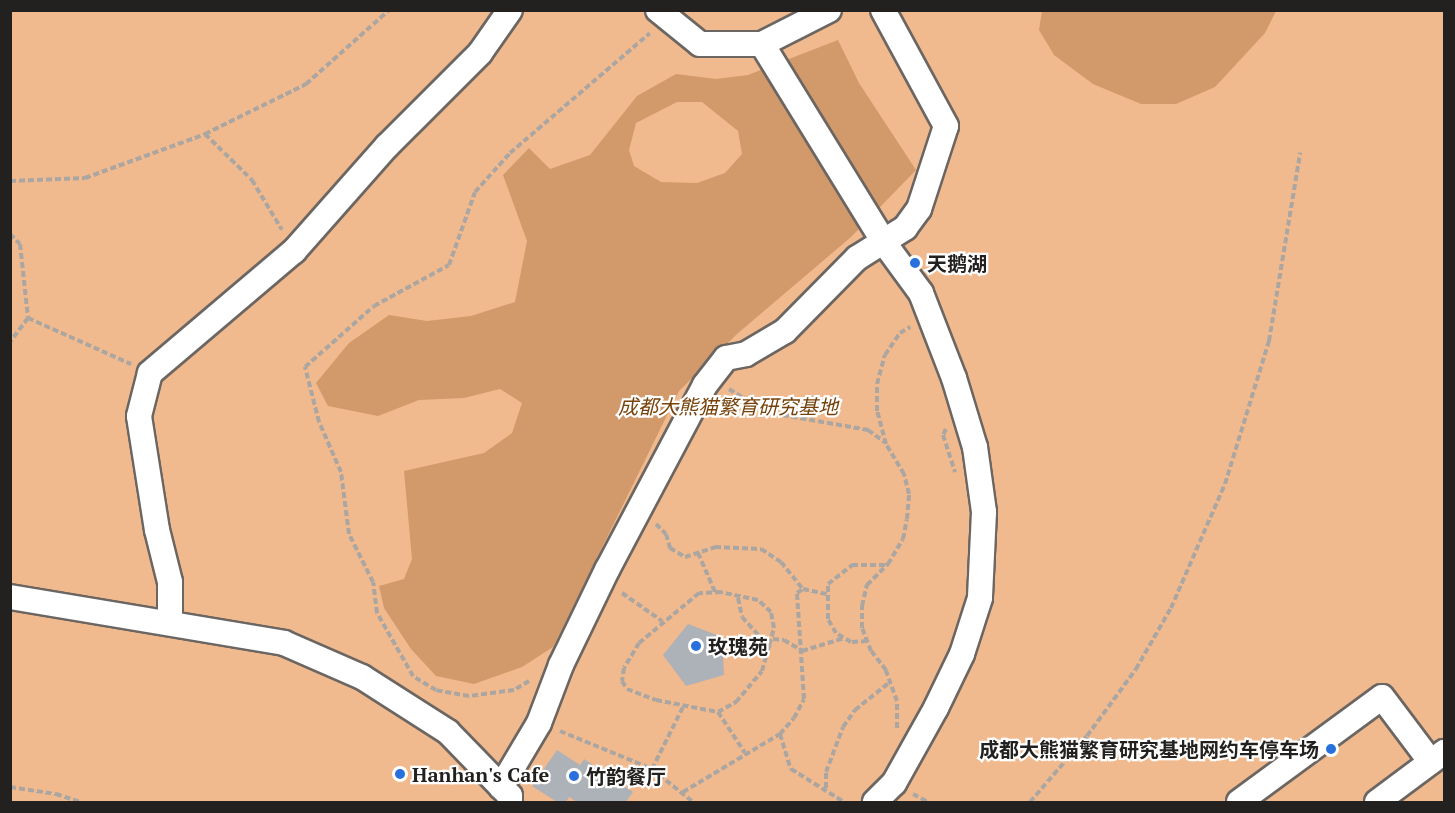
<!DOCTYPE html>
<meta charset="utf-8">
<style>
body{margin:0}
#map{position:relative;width:1455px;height:813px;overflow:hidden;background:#eae3de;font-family:"PT Serif","Noto Sans SC",serif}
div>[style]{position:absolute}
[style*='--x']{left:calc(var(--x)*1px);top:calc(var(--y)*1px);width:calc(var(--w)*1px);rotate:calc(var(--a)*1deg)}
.green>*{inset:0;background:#f0ba8e}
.water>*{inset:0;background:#d2996b}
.building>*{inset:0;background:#adb1b8}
.path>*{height:4px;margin-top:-2px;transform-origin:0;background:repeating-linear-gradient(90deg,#aba6a1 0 6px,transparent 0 9px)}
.roads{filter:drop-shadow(2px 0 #6c6662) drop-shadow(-2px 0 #6c6662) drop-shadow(0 2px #6c6662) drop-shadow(0 -2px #6c6662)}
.minor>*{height:24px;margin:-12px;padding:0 12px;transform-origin:12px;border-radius:12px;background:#fff}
.dots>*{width:16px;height:16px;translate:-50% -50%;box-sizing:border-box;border:3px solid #fff;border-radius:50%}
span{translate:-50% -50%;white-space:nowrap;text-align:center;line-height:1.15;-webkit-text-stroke:4.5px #fff;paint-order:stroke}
.poi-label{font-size:20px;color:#23211f;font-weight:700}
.left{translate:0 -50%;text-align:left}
.right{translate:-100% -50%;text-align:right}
.park-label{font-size:20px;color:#77420a;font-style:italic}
.frame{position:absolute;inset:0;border:12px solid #23211f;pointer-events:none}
</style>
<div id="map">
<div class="green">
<i style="clip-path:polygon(10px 11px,1444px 11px,1444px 802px,11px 802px)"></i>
</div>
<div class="water">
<i style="clip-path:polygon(1042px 11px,1042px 10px,1276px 11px,1265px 33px,1215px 87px,1176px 104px,1141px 104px,1093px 84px,1054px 55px,1039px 30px)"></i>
<i style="clip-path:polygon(evenodd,838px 40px,859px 83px,916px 170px,851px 237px,737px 334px,679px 391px,553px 647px,522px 667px,474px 684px,436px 676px,411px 649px,384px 608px,379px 586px,404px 579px,412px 559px,404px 471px,484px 453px,512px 433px,522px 403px,500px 389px,464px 398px,419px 400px,378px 416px,328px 406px,316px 383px,349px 343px,389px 315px,427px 321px,471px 316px,515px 302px,527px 241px,503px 175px,529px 148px,550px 169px,590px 155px,637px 96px,676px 74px,716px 79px,748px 75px,838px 40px,677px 102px,702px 102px,738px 131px,742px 154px,725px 173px,697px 183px,661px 182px,634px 166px,629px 150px,636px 123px,677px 102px)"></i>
</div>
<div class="building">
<i style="clip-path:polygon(688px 624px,722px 637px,724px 675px,686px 686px,663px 655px)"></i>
<i style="clip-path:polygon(557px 750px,580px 765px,584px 759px,633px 792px,626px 802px,577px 802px,569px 797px,566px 802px,557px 802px,532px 786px)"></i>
</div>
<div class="path">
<i style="--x:205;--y:134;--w:113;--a:-26.3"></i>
<i style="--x:306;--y:84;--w:111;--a:-41.7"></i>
<i style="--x:10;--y:181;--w:75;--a:-2.3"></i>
<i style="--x:85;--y:178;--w:128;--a:-20.1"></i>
<i style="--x:205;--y:134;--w:66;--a:44.4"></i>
<i style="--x:252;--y:180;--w:58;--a:59"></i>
<i style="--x:10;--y:234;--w:14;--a:45"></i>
<i style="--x:20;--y:244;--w:74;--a:83.8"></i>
<i style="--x:28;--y:318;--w:30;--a:127"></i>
<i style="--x:28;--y:318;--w:113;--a:24.1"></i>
<i style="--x:729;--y:389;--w:43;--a:32.6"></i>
<i style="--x:765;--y:412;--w:105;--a:9.9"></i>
<i style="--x:868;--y:430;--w:22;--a:36"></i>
<i style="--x:946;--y:429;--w:7;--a:117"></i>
<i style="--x:943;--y:435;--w:39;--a:72"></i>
<i style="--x:656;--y:524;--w:14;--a:45"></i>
<i style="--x:666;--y:534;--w:15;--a:74"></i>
<i style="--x:670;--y:548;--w:17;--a:31"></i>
<i style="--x:685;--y:557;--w:32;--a:-18"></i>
<i style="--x:715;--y:547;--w:46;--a:2.5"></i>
<i style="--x:761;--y:549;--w:24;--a:33"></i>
<i style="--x:781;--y:562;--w:35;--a:51"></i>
<i style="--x:698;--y:553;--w:43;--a:66.4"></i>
<i style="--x:622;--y:593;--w:49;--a:35"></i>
<i style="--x:738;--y:598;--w:19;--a:78"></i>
<i style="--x:742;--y:617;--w:43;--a:47.8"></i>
<i style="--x:773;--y:639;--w:11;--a:5"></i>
<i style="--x:784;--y:640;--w:21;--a:31"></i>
<i style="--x:802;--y:651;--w:44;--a:-17.2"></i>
<i style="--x:867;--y:641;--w:16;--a:176"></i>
<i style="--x:851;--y:642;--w:17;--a:-149"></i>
<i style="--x:836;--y:633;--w:16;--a:-120"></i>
<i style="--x:828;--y:619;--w:35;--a:-90"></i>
<i style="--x:828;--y:584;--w:31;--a:-38"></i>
<i style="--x:852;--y:565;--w:33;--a:0"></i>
<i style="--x:529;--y:681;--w:17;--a:149"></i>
<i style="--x:514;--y:690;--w:45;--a:172.4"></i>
<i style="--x:469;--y:696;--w:34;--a:-170"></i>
<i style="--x:436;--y:690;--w:27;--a:-149"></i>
<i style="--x:413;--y:676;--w:73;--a:-119.7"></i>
<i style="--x:377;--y:613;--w:31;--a:-97"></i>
<i style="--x:373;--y:582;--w:54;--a:-116.6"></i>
<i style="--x:349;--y:534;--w:63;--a:-97.4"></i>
<i style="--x:341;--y:472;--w:55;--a:-113.7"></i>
<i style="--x:319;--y:422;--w:57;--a:-104.3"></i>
<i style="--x:305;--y:367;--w:92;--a:-41.5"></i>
<i style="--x:374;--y:306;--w:85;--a:-28.7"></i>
<i style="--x:449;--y:265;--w:77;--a:-70.4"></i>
<i style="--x:475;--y:192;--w:52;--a:-48.1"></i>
<i style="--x:510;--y:153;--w:184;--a:-40.6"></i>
<i style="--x:718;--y:712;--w:21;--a:-29"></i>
<i style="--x:736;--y:702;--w:40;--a:-50"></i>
<i style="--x:762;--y:671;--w:45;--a:-74.4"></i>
<i style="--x:774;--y:628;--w:16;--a:-101"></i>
<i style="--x:771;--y:612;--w:18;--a:-137"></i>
<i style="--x:758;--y:600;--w:38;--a:-168"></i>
<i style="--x:721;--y:592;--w:22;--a:177"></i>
<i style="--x:699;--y:593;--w:78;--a:140.2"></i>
<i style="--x:639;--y:643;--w:29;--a:121"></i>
<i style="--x:624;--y:668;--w:13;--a:99"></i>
<i style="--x:622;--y:681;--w:9;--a:58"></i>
<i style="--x:627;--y:689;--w:31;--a:21"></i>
<i style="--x:656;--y:700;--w:63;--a:11"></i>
<i style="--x:718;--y:712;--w:49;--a:56.6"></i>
<i style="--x:897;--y:728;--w:27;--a:-90"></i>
<i style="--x:897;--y:701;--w:33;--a:-110"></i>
<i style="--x:886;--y:670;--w:24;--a:-128"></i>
<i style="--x:871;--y:651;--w:25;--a:-111"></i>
<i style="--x:862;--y:628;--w:22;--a:-90"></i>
<i style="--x:862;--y:606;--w:22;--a:-77"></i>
<i style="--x:867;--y:585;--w:30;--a:-45"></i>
<i style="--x:888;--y:564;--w:29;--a:-59"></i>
<i style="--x:903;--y:539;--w:20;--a:-79"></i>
<i style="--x:907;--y:519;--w:25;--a:-85"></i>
<i style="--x:909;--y:494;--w:21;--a:-104"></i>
<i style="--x:904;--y:474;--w:35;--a:-121"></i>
<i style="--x:886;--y:444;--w:34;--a:-105"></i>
<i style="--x:877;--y:411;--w:27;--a:-90"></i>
<i style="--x:877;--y:384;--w:30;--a:-75"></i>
<i style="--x:885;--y:355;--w:27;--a:-56"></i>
<i style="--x:900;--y:333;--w:12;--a:-31"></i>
<i style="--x:560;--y:731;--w:100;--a:22.4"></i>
<i style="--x:652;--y:769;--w:53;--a:38.8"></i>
<i style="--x:780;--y:734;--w:37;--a:73"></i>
<i style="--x:791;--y:769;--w:62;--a:31.9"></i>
<i style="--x:652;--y:769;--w:72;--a:-63.4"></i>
<i style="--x:10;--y:787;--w:47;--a:8.7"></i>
<i style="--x:56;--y:794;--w:26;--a:18"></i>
<i style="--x:826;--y:788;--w:16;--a:-90"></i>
<i style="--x:826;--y:772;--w:48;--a:-69.3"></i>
<i style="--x:843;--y:727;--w:21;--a:-55"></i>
<i style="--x:855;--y:710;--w:45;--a:-38.7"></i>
<i style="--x:683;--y:792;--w:113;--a:-30.9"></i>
<i style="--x:780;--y:734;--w:21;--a:-49"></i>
<i style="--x:794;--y:718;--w:21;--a:-62"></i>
<i style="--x:804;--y:699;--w:106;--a:-93.8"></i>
<i style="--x:797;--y:593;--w:7;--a:-34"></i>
<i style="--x:803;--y:589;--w:25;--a:12"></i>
<i style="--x:913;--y:794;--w:17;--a:28"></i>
<i style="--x:1030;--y:802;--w:87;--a:-49.2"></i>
<i style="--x:1087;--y:736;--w:83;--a:-53.8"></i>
<i style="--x:1136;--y:669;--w:70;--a:-60.2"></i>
<i style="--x:1171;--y:608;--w:135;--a:-66.5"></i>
<i style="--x:1225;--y:484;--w:150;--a:-72.9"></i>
<i style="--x:1269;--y:341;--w:191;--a:-80.6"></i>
</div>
<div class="roads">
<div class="minor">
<i style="--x:658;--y:10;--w:54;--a:39"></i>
<i style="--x:700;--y:44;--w:62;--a:0"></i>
<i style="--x:762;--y:44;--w:235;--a:58.4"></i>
<i style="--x:885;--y:244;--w:61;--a:53.7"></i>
<i style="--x:921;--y:293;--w:91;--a:68.8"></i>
<i style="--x:954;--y:378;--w:72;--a:73.1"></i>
<i style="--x:975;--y:447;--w:66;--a:82.1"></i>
<i style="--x:984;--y:512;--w:86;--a:92.7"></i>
<i style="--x:980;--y:598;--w:59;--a:107.8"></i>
<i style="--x:962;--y:654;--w:60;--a:115.7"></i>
<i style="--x:936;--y:708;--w:86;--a:119.2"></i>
<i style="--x:894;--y:783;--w:27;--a:135"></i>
<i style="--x:762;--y:44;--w:75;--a:-26.9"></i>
<i style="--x:10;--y:597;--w:278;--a:9.5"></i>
<i style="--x:284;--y:643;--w:85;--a:23.6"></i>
<i style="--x:362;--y:677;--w:102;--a:32.6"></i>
<i style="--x:448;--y:732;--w:89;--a:45.9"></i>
<i style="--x:510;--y:796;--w:6;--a:90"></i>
<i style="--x:170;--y:623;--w:41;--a:-90"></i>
<i style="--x:170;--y:582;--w:54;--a:-104"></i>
<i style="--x:157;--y:530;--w:115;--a:-99"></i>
<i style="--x:139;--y:416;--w:44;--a:-75.7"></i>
<i style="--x:150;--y:373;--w:189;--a:-40.3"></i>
<i style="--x:294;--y:251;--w:140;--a:-48.5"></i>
<i style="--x:387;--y:146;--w:132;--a:-45"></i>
<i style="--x:480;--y:53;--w:52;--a:-55.1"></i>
<i style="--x:501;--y:787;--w:74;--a:-59.3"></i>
<i style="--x:539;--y:723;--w:62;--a:-69.2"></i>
<i style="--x:561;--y:665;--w:106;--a:-64.2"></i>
<i style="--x:607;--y:570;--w:209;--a:-62.1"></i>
<i style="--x:705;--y:385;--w:34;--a:-52"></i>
<i style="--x:726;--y:358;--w:20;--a:-11"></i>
<i style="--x:746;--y:354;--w:45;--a:-30.5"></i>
<i style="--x:785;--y:331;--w:103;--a:-45.4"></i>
<i style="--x:857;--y:258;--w:57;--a:-32"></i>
<i style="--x:905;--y:228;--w:24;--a:-54"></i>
<i style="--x:919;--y:209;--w:87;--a:-72"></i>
<i style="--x:946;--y:126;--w:132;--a:-118.5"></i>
<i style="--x:1239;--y:802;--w:177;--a:-36.3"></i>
<i style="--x:1382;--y:697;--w:81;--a:53"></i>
<i style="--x:1377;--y:802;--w:84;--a:-36.7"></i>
</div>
</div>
<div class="dots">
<i style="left:915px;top:263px;background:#2870dc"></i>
<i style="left:696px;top:646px;background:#2870dc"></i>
<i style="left:1331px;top:749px;background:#2870dc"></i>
<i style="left:400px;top:774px;background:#2870dc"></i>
<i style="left:574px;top:776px;background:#2870dc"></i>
</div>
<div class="poi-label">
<span class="left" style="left:927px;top:263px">天鹅湖</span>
<span class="left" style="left:708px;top:646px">玫瑰苑</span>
<span class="right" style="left:1319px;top:749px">成都大熊猫繁育研究基地网约车停车场</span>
<span class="left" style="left:412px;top:774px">Hanhan's Cafe</span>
<span class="left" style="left:586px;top:776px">竹韵餐厅</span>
</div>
<div class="park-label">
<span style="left:728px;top:406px">成都大熊猫繁育研究基地</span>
</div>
<div class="frame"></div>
</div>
